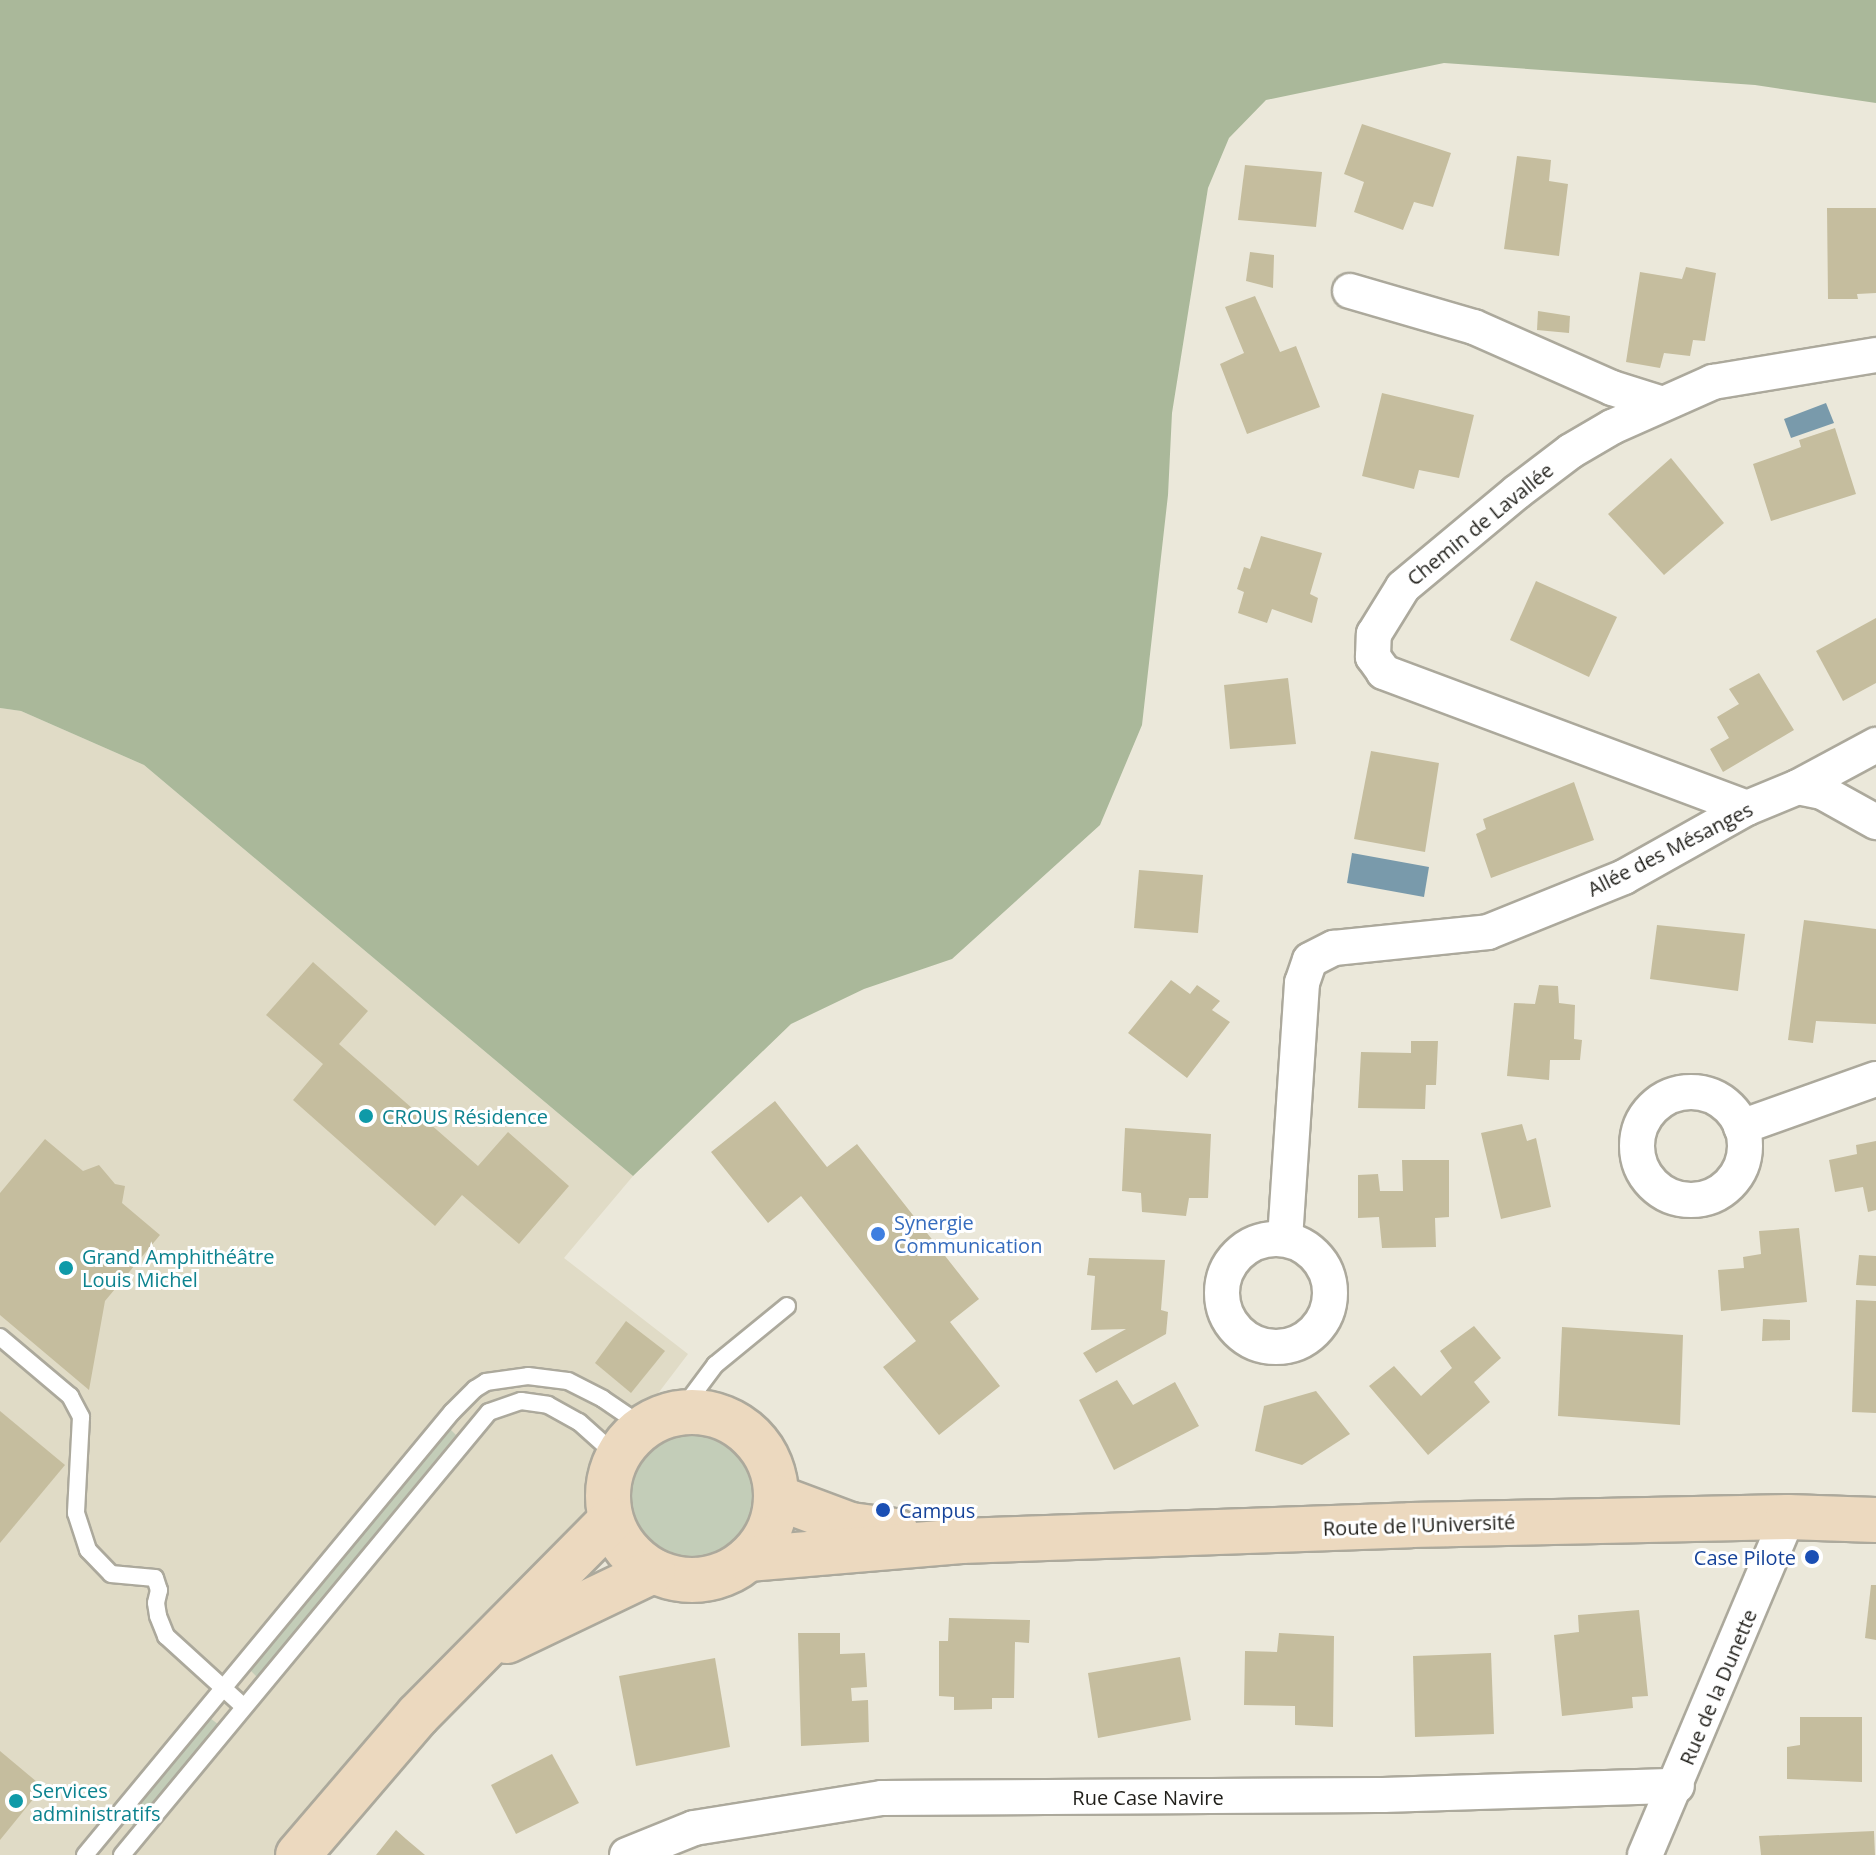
<!DOCTYPE html>
<meta charset="utf-8">
<style>
body{margin:0}
#map{position:relative;width:1876px;height:1855px;overflow:hidden;background:#ebe8da;font-family:"Open Sans",sans-serif}
div>[style]{position:absolute}
[style*='--x']{left:calc(var(--x)*1px);top:calc(var(--y)*1px);width:calc(var(--w)*1px);rotate:calc(var(--a)*1deg)}
.built>*{inset:0;background:#e0dbc6}
.green>*{inset:0;background:#c3cdb8}
.round{border-radius:50%}
.forest>*{inset:0;background:#aab89a}
.water>*{inset:0;background:#799aab}
.building>*{inset:0;background:#c5bd9e}
.roads{filter:drop-shadow(2px 0 #aca99c) drop-shadow(-2px 0 #aca99c) drop-shadow(0 2px #aca99c) drop-shadow(0 -2px #aca99c)}
.lane>*{height:16px;margin:-8px;padding:0 8px;transform-origin:8px;border-radius:8px;background:#fff}
.street>*{height:34px;margin:-17px;padding:0 17px;transform-origin:17px;border-radius:17px;background:#fff}
.street>.ring{margin:-17px;padding:0;box-sizing:content-box;background:none;border:34px solid #fff;border-radius:50%}
.secondary>*{height:44px;margin:-22px;padding:0 22px;transform-origin:22px;border-radius:22px;background:#ecd9bf}
.secondary>.ring{margin:-22px;padding:0;box-sizing:content-box;background:none;border:44px solid #ecd9bf;border-radius:50%}
.dots>*{width:22px;height:22px;translate:-50% -50%;box-sizing:border-box;border:4px solid #fff;border-radius:50%}
span{translate:-50% -50%;white-space:nowrap;text-align:center;line-height:1.15;-webkit-text-stroke:6px #fff;paint-order:stroke}
.street-label{font-size:20px;color:#201f1a}
.culture-label{font-size:20px;color:#0d838f}
.left{translate:0 -50%;text-align:left}
.shop-label{font-size:20px;color:#366cbe}
.transit-label{font-size:20px;color:#164399}
.right{translate:-100% -50%;text-align:right}
</style>
<div id="map">
<div class="built">
<i style="clip-path:polygon(0 708px,21px 711px,144px 765px,633px 1176px,564px 1258px,688px 1354px,634px 1425px,617px 1456px,609px 1477px,611px 1520px,298px 1855px,0 1855px)"></i>
</div>
<div class="green">
<i class="round" style="left:623px;top:1428px;width:136px;height:136px"></i>
<i style="clip-path:polygon(449px 1428px,456px 1435px,257px 1677px,250px 1670px)"></i>
<i style="clip-path:polygon(210px 1718px,219px 1725px,135px 1827px,126px 1820px)"></i>
</div>
<div class="forest">
<i style="clip-path:polygon(0 0,1876px 0,1876px 103px,1755px 85px,1444px 63px,1266px 100px,1229px 138px,1208px 188px,1172px 413px,1168px 495px,1142px 725px,1100px 825px,952px 959px,864px 989px,791px 1024px,633px 1176px,144px 765px,21px 711px,0 708px)"></i>
</div>
<div class="water">
<i style="clip-path:polygon(1826px 403px,1834px 423px,1791px 438px,1784px 419px)"></i>
<i style="clip-path:polygon(1352px 853px,1429px 867px,1424px 897px,1347px 883px)"></i>
</div>
<div class="building">
<i style="clip-path:polygon(1362px 124px,1451px 153px,1433px 207px,1414px 202px,1403px 230px,1354px 212px,1364px 182px,1344px 174px)"></i>
<i style="clip-path:polygon(1517px 156px,1551px 160px,1549px 181px,1568px 184px,1559px 256px,1504px 249px)"></i>
<i style="clip-path:polygon(1245px 165px,1322px 172px,1316px 227px,1238px 220px)"></i>
<i style="clip-path:polygon(1827px 208px,1876px 208px,1876px 293px,1857px 294px,1858px 299px,1828px 299px)"></i>
<i style="clip-path:polygon(1250px 252px,1274px 255px,1273px 288px,1246px 281px)"></i>
<i style="clip-path:polygon(1686px 267px,1716px 273px,1705px 341px,1693px 340px,1690px 356px,1664px 353px,1660px 368px,1626px 362px,1640px 272px,1682px 279px)"></i>
<i style="clip-path:polygon(1255px 296px,1280px 352px,1296px 346px,1320px 407px,1247px 434px,1220px 364px,1244px 353px,1225px 307px)"></i>
<i style="clip-path:polygon(1538px 311px,1570px 316px,1569px 333px,1537px 330px)"></i>
<i style="clip-path:polygon(1382px 393px,1474px 415px,1459px 478px,1419px 470px,1414px 489px,1362px 476px)"></i>
<i style="clip-path:polygon(1835px 428px,1856px 494px,1771px 521px,1753px 464px,1801px 447px,1799px 440px)"></i>
<i style="clip-path:polygon(1671px 458px,1724px 523px,1664px 575px,1608px 514px)"></i>
<i style="clip-path:polygon(1261px 536px,1322px 553px,1310px 594px,1318px 598px,1312px 623px,1272px 609px,1267px 623px,1238px 613px,1244px 592px,1237px 589px,1244px 567px,1250px 569px)"></i>
<i style="clip-path:polygon(1536px 581px,1617px 617px,1589px 677px,1510px 640px)"></i>
<i style="clip-path:polygon(1876px 618px,1876px 683px,1843px 701px,1816px 651px)"></i>
<i style="clip-path:polygon(1759px 673px,1794px 730px,1723px 772px,1710px 749px,1729px 738px,1717px 717px,1739px 704px,1729px 689px)"></i>
<i style="clip-path:polygon(1288px 678px,1296px 744px,1230px 749px,1224px 685px)"></i>
<i style="clip-path:polygon(1371px 751px,1439px 763px,1425px 852px,1354px 839px)"></i>
<i style="clip-path:polygon(1574px 782px,1594px 840px,1491px 878px,1476px 834px,1486px 829px,1483px 819px)"></i>
<i style="clip-path:polygon(1139px 870px,1203px 875px,1198px 933px,1134px 928px)"></i>
<i style="clip-path:polygon(1804px 920px,1876px 929px,1876px 1024px,1816px 1021px,1813px 1043px,1788px 1040px)"></i>
<i style="clip-path:polygon(1657px 925px,1745px 934px,1738px 991px,1650px 979px)"></i>
<i style="clip-path:polygon(313px 962px,368px 1011px,339px 1044px,478px 1166px,508px 1132px,569px 1186px,519px 1244px,462px 1195px,435px 1226px,293px 1100px,323px 1064px,266px 1015px)"></i>
<i style="clip-path:polygon(1171px 980px,1190px 994px,1197px 985px,1220px 1001px,1212px 1010px,1230px 1022px,1187px 1078px,1128px 1033px)"></i>
<i style="clip-path:polygon(1539px 985px,1558px 986px,1559px 1003px,1575px 1005px,1574px 1039px,1582px 1040px,1580px 1060px,1550px 1060px,1549px 1080px,1507px 1076px,1514px 1003px,1535px 1004px)"></i>
<i style="clip-path:polygon(1411px 1041px,1438px 1041px,1436px 1085px,1426px 1085px,1425px 1109px,1358px 1108px,1361px 1052px,1411px 1053px)"></i>
<i style="clip-path:polygon(775px 1101px,827px 1167px,857px 1144px,979px 1299px,950px 1322px,1000px 1386px,939px 1435px,883px 1367px,916px 1341px,801px 1196px,768px 1223px,711px 1152px)"></i>
<i style="clip-path:polygon(1522px 1124px,1527px 1141px,1536px 1138px,1551px 1207px,1501px 1219px,1481px 1133px)"></i>
<i style="clip-path:polygon(1125px 1128px,1211px 1134px,1208px 1198px,1189px 1198px,1186px 1216px,1142px 1212px,1141px 1193px,1122px 1191px)"></i>
<i style="clip-path:polygon(45px 1139px,83px 1171px,99px 1165px,115px 1184px,125px 1186px,122px 1203px,160px 1235px,105px 1301px,89px 1390px,0 1315px,0 1193px)"></i>
<i style="clip-path:polygon(1876px 1141px,1876px 1210px,1868px 1212px,1863px 1187px,1835px 1192px,1829px 1160px,1857px 1154px,1856px 1145px)"></i>
<i style="clip-path:polygon(1402px 1160px,1449px 1160px,1449px 1217px,1435px 1218px,1436px 1247px,1382px 1248px,1379px 1217px,1358px 1218px,1358px 1175px,1378px 1174px,1380px 1191px,1403px 1191px)"></i>
<i style="clip-path:polygon(1799px 1228px,1807px 1302px,1721px 1311px,1718px 1270px,1744px 1268px,1743px 1257px,1761px 1254px,1759px 1231px)"></i>
<i style="clip-path:polygon(1859px 1255px,1876px 1256px,1876px 1286px,1856px 1285px)"></i>
<i style="clip-path:polygon(1089px 1258px,1165px 1260px,1161px 1310px,1168px 1312px,1166px 1334px,1096px 1373px,1083px 1353px,1126px 1329px,1091px 1330px,1095px 1276px,1087px 1275px)"></i>
<i style="clip-path:polygon(1856px 1300px,1876px 1301px,1876px 1413px,1852px 1412px)"></i>
<i style="clip-path:polygon(1763px 1319px,1790px 1320px,1790px 1340px,1762px 1341px)"></i>
<i style="clip-path:polygon(626px 1321px,665px 1351px,631px 1393px,595px 1363px)"></i>
<i style="clip-path:polygon(1474px 1326px,1501px 1358px,1474px 1382px,1490px 1402px,1428px 1455px,1369px 1386px,1394px 1366px,1421px 1396px,1452px 1368px,1440px 1351px)"></i>
<i style="clip-path:polygon(1562px 1327px,1683px 1335px,1680px 1425px,1558px 1416px)"></i>
<i style="clip-path:polygon(1117px 1380px,1133px 1405px,1175px 1382px,1199px 1426px,1114px 1470px,1079px 1400px)"></i>
<i style="clip-path:polygon(1316px 1391px,1350px 1434px,1302px 1465px,1255px 1451px,1264px 1406px)"></i>
<i style="clip-path:polygon(0 1411px,65px 1465px,0 1543px)"></i>
<i style="clip-path:polygon(1871px 1585px,1876px 1585px,1876px 1640px,1865px 1638px)"></i>
<i style="clip-path:polygon(1639px 1610px,1648px 1696px,1632px 1697px,1633px 1708px,1562px 1716px,1554px 1635px,1579px 1632px,1578px 1615px)"></i>
<i style="clip-path:polygon(949px 1618px,1030px 1620px,1029px 1643px,1015px 1642px,1014px 1698px,992px 1698px,992px 1709px,954px 1710px,954px 1697px,939px 1696px,939px 1641px,948px 1641px)"></i>
<i style="clip-path:polygon(798px 1633px,840px 1633px,840px 1654px,865px 1653px,867px 1687px,851px 1688px,852px 1701px,868px 1700px,869px 1742px,801px 1746px)"></i>
<i style="clip-path:polygon(1279px 1633px,1334px 1636px,1333px 1727px,1295px 1725px,1295px 1706px,1244px 1705px,1245px 1651px,1277px 1652px)"></i>
<i style="clip-path:polygon(1491px 1653px,1494px 1734px,1415px 1737px,1413px 1656px)"></i>
<i style="clip-path:polygon(1180px 1657px,1191px 1720px,1098px 1738px,1088px 1673px)"></i>
<i style="clip-path:polygon(715px 1658px,730px 1747px,636px 1766px,619px 1676px)"></i>
<i style="clip-path:polygon(1800px 1717px,1862px 1717px,1862px 1782px,1787px 1779px,1787px 1747px,1800px 1745px)"></i>
<i style="clip-path:polygon(0 1751px,43px 1787px,0 1840px)"></i>
<i style="clip-path:polygon(552px 1754px,579px 1803px,516px 1834px,491px 1785px)"></i>
<i style="clip-path:polygon(396px 1830px,406px 1839px,425px 1855px,376px 1855px)"></i>
<i style="clip-path:polygon(1874px 1831px,1875px 1855px,1761px 1855px,1759px 1836px)"></i>
</div>
<div class="roads">
<div class="lane">
<i style="--x:0;--y:1337;--w:92;--a:40.1"></i>
<i style="--x:70;--y:1396;--w:24;--a:62"></i>
<i style="--x:81;--y:1417;--w:96;--a:93"></i>
<i style="--x:76;--y:1513;--w:39;--a:72"></i>
<i style="--x:88;--y:1550;--w:33;--a:46"></i>
<i style="--x:111;--y:1574;--w:44;--a:5.2"></i>
<i style="--x:155;--y:1578;--w:13;--a:72"></i>
<i style="--x:159;--y:1590;--w:13;--a:103"></i>
<i style="--x:156;--y:1603;--w:13;--a:81"></i>
<i style="--x:158;--y:1616;--w:22;--a:68"></i>
<i style="--x:166;--y:1636;--w:105;--a:42.3"></i>
<i style="--x:680;--y:1412;--w:59;--a:-53.3"></i>
<i style="--x:715;--y:1365;--w:93;--a:-39.3"></i>
<i style="--x:85;--y:1855;--w:575;--a:-50.36"></i>
<i style="--x:452;--y:1412;--w:33;--a:-45"></i>
<i style="--x:475;--y:1389;--w:13;--a:-32"></i>
<i style="--x:486;--y:1382;--w:42;--a:-8.1"></i>
<i style="--x:528;--y:1376;--w:40;--a:7.1"></i>
<i style="--x:568;--y:1381;--w:39;--a:27"></i>
<i style="--x:603;--y:1399;--w:50;--a:34.3"></i>
<i style="--x:122;--y:1855;--w:575;--a:-50.36"></i>
<i style="--x:489;--y:1412;--w:34;--a:-19"></i>
<i style="--x:521;--y:1401;--w:27;--a:8"></i>
<i style="--x:548;--y:1405;--w:35;--a:29"></i>
<i style="--x:579;--y:1422;--w:51;--a:41.8"></i>
</div>
<div class="street">
<i style="--x:1350;--y:291;--w:129;--a:16.2"></i>
<i style="--x:1474;--y:327;--w:151;--a:23.8"></i>
<i style="--x:1612;--y:388;--w:50;--a:17.4"></i>
<i style="--x:1798;--y:787;--w:25;--a:12"></i>
<i style="--x:1822;--y:792;--w:62;--a:29.1"></i>
<i style="--x:1747;--y:808;--w:388;--a:-159.5"></i>
<i style="--x:1384;--y:672;--w:19;--a:-126"></i>
<i style="--x:1373;--y:657;--w:23;--a:-88"></i>
<i style="--x:1374;--y:634;--w:55;--a:-58.3"></i>
<i style="--x:1403;--y:587;--w:148;--a:-39.8"></i>
<i style="--x:1517;--y:492;--w:68;--a:-37.2"></i>
<i style="--x:1571;--y:451;--w:48;--a:-30.3"></i>
<i style="--x:1612;--y:427;--w:111;--a:-24"></i>
<i style="--x:1713;--y:382;--w:165;--a:-9.4"></i>
<i class="ring" style="left:1637px;top:1092px;width:74px;height:74px"></i>
<i style="--x:1741;--y:1127;--w:143;--a:-19.6"></i>
<i class="ring" style="left:1222px;top:1239px;width:74px;height:74px"></i>
<i style="--x:1285;--y:1239;--w:257;--a:-86.2"></i>
<i style="--x:1302;--y:983;--w:24;--a:-71"></i>
<i style="--x:1310;--y:960;--w:27;--a:-27"></i>
<i style="--x:1334;--y:948;--w:155;--a:-5.9"></i>
<i style="--x:1488;--y:932;--w:147;--a:-22"></i>
<i style="--x:1624;--y:877;--w:141;--a:-29.3"></i>
<i style="--x:1747;--y:808;--w:55;--a:-22.4"></i>
<i style="--x:1798;--y:787;--w:89;--a:-28.3"></i>
<i style="--x:627;--y:1855;--w:72;--a:-21.9"></i>
<i style="--x:694;--y:1828;--w:190;--a:-9.1"></i>
<i style="--x:882;--y:1798;--w:501;--a:-0.34"></i>
<i style="--x:1383;--y:1795;--w:294;--a:-1.8"></i>
<i style="--x:1645;--y:1855;--w:367;--a:-67.1"></i>
</div>
<div class="secondary">
<i class="ring" style="left:608px;top:1412px;width:124px;height:124px"></i>
<i style="--x:776;--y:1497;--w:80;--a:20.5"></i>
<i style="--x:851;--y:1525;--w:45;--a:7.6"></i>
<i style="--x:748;--y:1559;--w:214;--a:-4.8"></i>
<i style="--x:961;--y:1541;--w:450;--a:-2"></i>
<i style="--x:1411;--y:1525;--w:377;--a:-1.2"></i>
<i style="--x:1788;--y:1517;--w:88;--a:2"></i>
<i style="--x:507;--y:1641;--w:162;--a:-25.6"></i>
<i style="--x:298;--y:1855;--w:184;--a:-49.4"></i>
<i style="--x:418;--y:1715;--w:274;--a:-45.3"></i>
</div>
</div>
<div class="dots">
<i style="left:366px;top:1116px;background:#0f9aa8"></i>
<i style="left:878px;top:1234px;background:#3f7fe0"></i>
<i style="left:66px;top:1268px;background:#0f9aa8"></i>
<i style="left:883px;top:1510px;background:#1a4fb4"></i>
<i style="left:1812px;top:1557px;background:#1a4fb4"></i>
<i style="left:16px;top:1801px;background:#0f9aa8"></i>
</div>
<div class="street-label">
<span style="left:1480px;top:524px;rotate:-39deg">Chemin de Lavallée</span>
<span style="left:1670px;top:849px;rotate:-27deg">Allée des Mésanges</span>
<span style="left:1419px;top:1525px;rotate:-2deg">Route de l'Université</span>
<span style="left:1718px;top:1687px;rotate:-67deg">Rue de la Dunette</span>
<span style="left:1148px;top:1797px">Rue Case Navire</span>
</div>
<div class="culture-label">
<span class="left" style="left:382px;top:1116px">CROUS Résidence</span>
<span class="left" style="left:82px;top:1268px">Grand Amphithéâtre<br>Louis Michel</span>
<span class="left" style="left:32px;top:1802px">Services<br>administratifs</span>
</div>
<div class="shop-label">
<span class="left" style="left:894px;top:1234px">Synergie<br>Communication</span>
</div>
<div class="transit-label">
<span class="left" style="left:899px;top:1510px">Campus</span>
<span class="right" style="left:1796px;top:1557px">Case Pilote</span>
</div>
</div>
